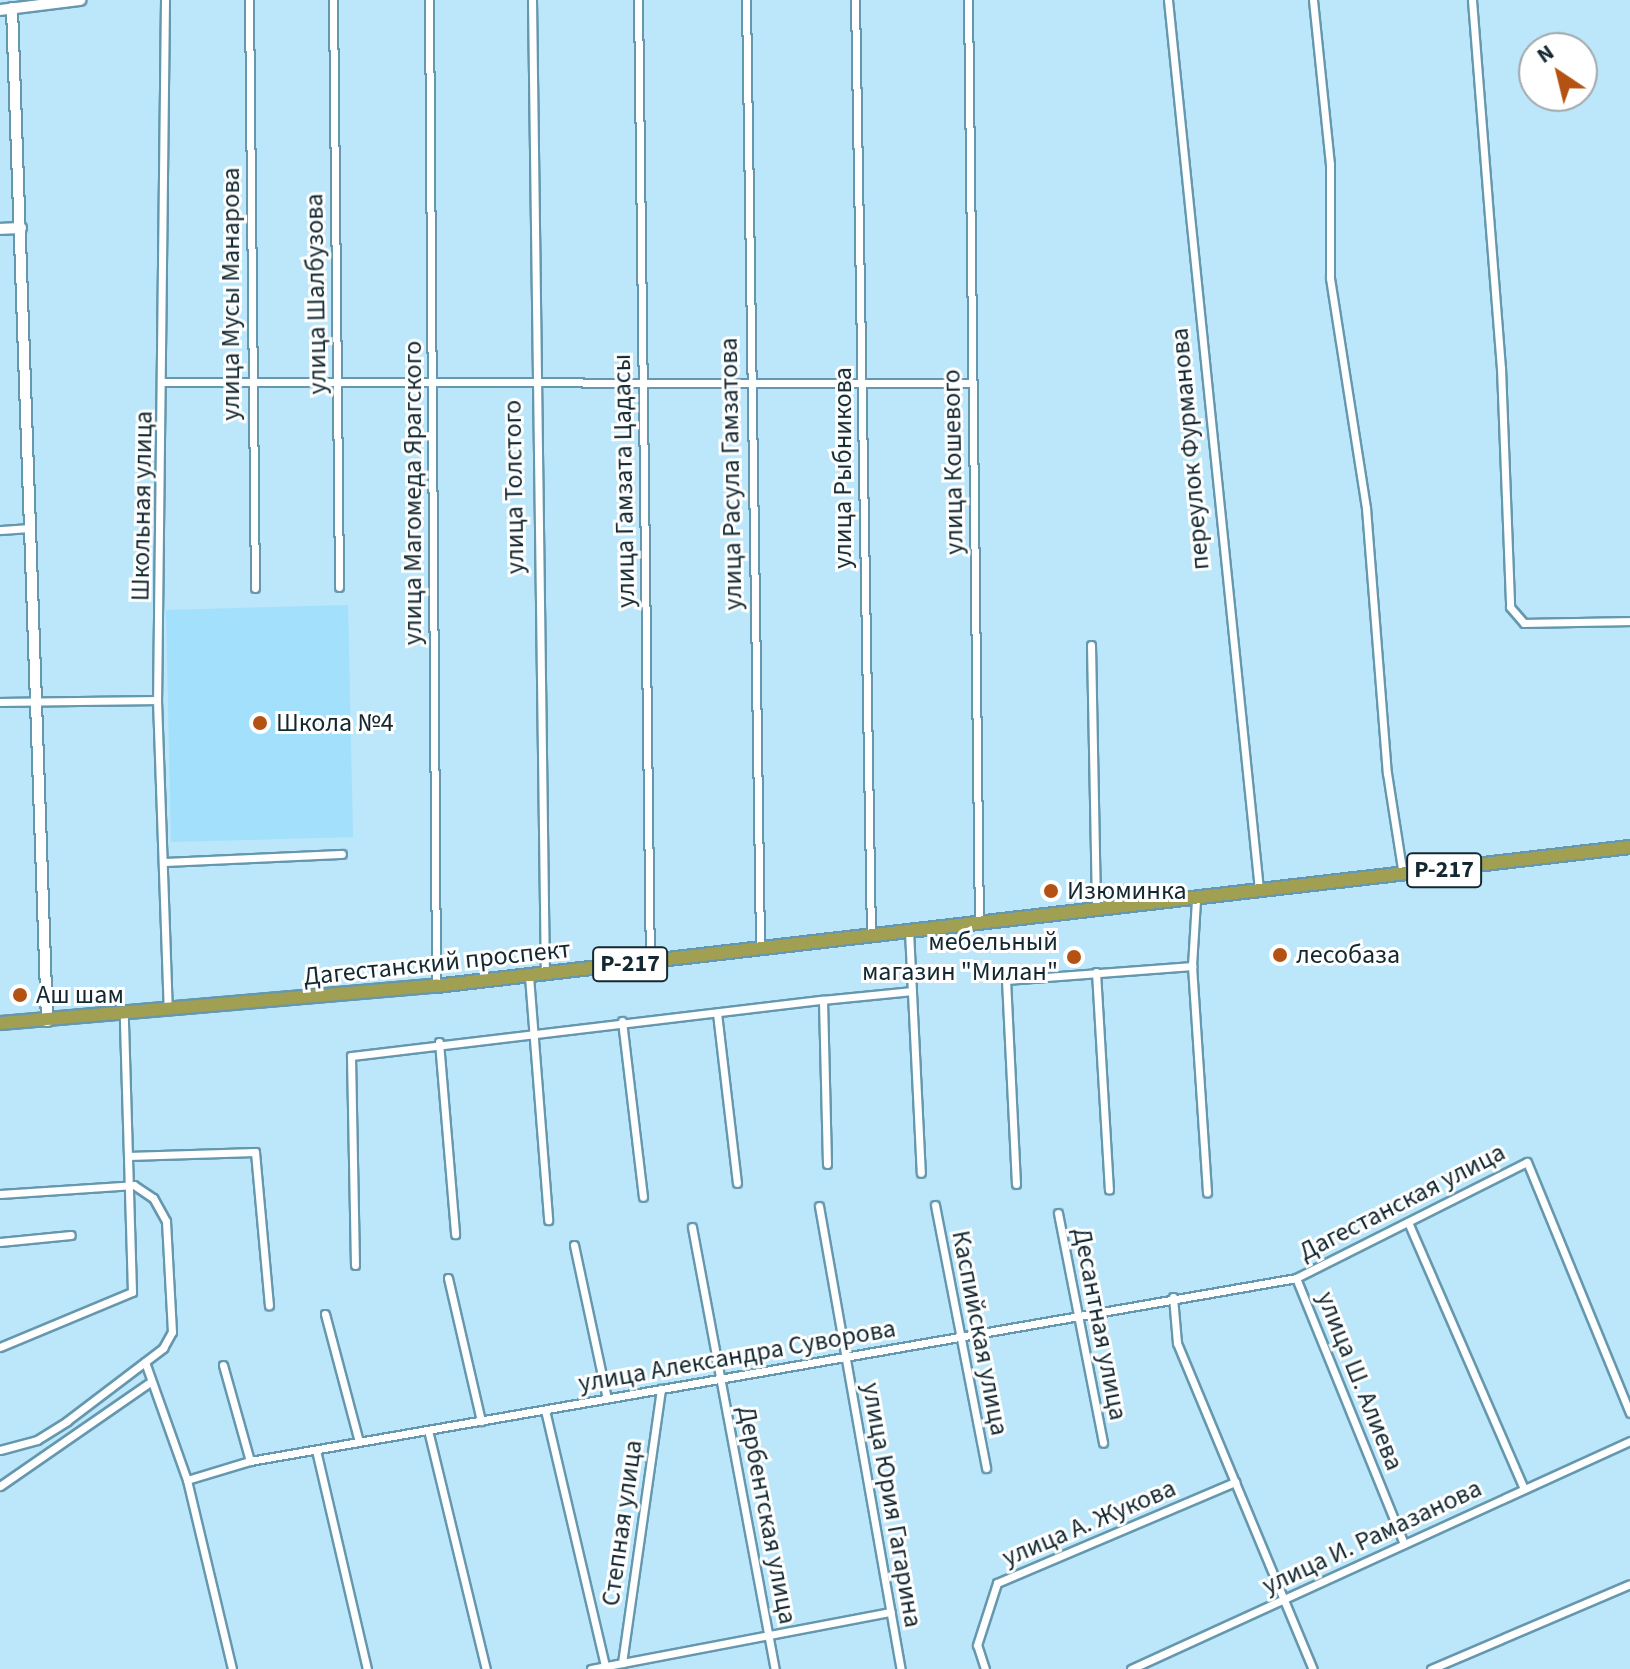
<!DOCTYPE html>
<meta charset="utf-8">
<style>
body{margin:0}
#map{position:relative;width:1630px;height:1669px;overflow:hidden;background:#bce6f9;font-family:"Source Sans 3",sans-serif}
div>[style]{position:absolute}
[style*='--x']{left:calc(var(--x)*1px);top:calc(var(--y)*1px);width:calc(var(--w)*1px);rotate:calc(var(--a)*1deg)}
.built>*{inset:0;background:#a2e0fb}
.roads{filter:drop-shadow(2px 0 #6598ae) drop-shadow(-2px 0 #6598ae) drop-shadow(0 2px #6598ae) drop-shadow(0 -2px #6598ae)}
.street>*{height:7px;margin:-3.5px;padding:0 3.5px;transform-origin:3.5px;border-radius:3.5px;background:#fff}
.secondary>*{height:10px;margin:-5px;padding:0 5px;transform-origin:5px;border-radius:5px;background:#fff}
.highway>*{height:12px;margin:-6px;padding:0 6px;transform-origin:6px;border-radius:6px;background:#a19f52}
.dots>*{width:22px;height:22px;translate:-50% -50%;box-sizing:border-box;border:4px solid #fff;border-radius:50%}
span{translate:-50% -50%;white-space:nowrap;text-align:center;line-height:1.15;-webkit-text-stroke:6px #fff;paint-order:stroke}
.shield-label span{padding:2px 6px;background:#fff;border:2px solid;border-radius:6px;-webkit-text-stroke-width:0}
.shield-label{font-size:24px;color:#132831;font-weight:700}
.street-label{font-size:26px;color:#132831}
.poi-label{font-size:26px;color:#132831}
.left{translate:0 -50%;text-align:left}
.right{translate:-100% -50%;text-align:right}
.north{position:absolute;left:1518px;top:32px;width:80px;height:80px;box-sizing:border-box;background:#fff;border:2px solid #a1a9ad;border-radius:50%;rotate:325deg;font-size:22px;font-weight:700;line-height:32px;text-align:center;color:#132831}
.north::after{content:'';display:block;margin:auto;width:28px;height:36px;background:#b35213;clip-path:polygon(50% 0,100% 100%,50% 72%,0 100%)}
</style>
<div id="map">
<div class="built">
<i style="clip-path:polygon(348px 605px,353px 837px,171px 842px,166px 610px)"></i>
</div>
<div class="roads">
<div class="street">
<i style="--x:165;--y:0;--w:700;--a:90.65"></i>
<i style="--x:157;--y:700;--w:309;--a:88"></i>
<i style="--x:249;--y:0;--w:588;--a:89.42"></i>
<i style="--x:333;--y:0;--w:587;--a:89.41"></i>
<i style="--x:429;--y:0;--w:986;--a:89.59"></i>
<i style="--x:532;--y:0;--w:974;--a:89.24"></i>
<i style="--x:638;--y:0;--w:962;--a:89.29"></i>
<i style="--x:746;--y:0;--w:948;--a:89.15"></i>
<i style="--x:855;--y:0;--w:936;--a:89.02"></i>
<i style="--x:968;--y:0;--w:924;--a:89.32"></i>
<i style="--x:1168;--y:0;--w:895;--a:84.16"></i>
<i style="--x:1313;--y:0;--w:165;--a:84.1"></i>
<i style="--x:1330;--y:164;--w:114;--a:90"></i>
<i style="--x:1330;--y:278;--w:233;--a:81.1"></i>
<i style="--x:1366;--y:508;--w:266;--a:85.5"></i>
<i style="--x:1387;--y:773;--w:103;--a:81.1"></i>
<i style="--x:1472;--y:0;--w:369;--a:85.5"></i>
<i style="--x:1501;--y:368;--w:239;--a:87.8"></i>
<i style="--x:1510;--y:607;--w:21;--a:49"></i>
<i style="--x:1524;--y:623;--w:106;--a:-1.1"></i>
<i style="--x:164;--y:382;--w:807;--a:0.07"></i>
<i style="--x:0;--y:530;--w:30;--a:-4"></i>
<i style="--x:1091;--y:645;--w:265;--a:88.9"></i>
<i style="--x:0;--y:702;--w:157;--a:-0.7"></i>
<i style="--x:163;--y:862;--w:179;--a:-2.6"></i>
<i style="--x:1196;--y:900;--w:66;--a:93.5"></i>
<i style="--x:1192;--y:966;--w:227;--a:86.2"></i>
<i style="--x:909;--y:931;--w:242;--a:87.2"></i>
<i style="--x:1096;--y:972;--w:218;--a:86.6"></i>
<i style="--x:529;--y:976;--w:245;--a:85.5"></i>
<i style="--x:717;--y:1013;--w:171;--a:83.3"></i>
<i style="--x:622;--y:1021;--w:177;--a:83.2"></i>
<i style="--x:439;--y:1042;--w:193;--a:85.2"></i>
<i style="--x:128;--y:1156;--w:127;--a:-1.8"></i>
<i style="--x:255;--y:1152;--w:154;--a:84.8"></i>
<i style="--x:827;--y:1164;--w:164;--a:-91.4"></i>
<i style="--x:823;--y:1000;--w:89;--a:-5.8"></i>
<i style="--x:1016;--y:1184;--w:204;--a:-92.8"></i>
<i style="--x:1006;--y:980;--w:187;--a:-4.3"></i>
<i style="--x:0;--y:1194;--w:134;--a:-3.8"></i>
<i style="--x:935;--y:1205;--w:268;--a:79"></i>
<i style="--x:819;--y:1206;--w:470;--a:80"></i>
<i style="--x:1058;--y:1213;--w:234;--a:78.9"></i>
<i style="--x:1408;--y:1222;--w:291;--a:66.5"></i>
<i style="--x:692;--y:1227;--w:450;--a:79.4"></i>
<i style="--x:0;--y:1242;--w:71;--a:-5.6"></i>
<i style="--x:574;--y:1245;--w:157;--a:77.9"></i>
<i style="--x:355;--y:1265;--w:209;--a:-91.1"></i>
<i style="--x:351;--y:1056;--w:475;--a:-6.8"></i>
<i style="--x:448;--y:1278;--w:147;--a:77"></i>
<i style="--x:1296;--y:1278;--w:287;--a:67.9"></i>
<i style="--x:1173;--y:1297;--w:46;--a:85"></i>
<i style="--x:1177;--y:1343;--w:353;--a:67.4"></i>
<i style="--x:325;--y:1314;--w:132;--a:75.1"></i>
<i style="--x:0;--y:1347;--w:143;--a:-22.6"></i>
<i style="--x:132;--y:1292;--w:276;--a:-91.7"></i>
<i style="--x:145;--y:1362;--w:125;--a:70.4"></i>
<i style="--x:187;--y:1480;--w:194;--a:76.6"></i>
<i style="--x:223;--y:1365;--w:100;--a:74.3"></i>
<i style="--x:545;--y:1410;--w:263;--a:76.8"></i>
<i style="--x:428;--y:1430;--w:246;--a:76.4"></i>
<i style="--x:0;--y:1450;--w:38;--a:-15"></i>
<i style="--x:37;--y:1440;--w:36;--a:-32"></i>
<i style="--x:67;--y:1421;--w:121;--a:-37.2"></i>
<i style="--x:163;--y:1348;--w:18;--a:-61"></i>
<i style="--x:172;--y:1332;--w:111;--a:-93.1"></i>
<i style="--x:166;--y:1221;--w:26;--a:-119"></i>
<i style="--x:153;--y:1198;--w:23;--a:-146"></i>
<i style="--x:316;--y:1450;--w:225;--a:76.9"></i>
<i style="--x:187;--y:1480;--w:66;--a:-16.8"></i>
<i style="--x:250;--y:1461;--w:1062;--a:-9.92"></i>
<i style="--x:1296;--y:1278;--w:258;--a:-26.7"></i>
<i style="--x:1527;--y:1162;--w:271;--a:67.7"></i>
<i style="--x:0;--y:1486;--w:183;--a:-34.7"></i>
<i style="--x:622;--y:1663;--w:277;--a:-81.9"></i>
<i style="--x:591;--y:1669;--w:305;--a:-10.8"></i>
<i style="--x:985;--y:1669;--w:25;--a:-108"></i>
<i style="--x:977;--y:1645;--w:65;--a:-72.1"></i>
<i style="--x:997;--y:1583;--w:259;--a:-23"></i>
<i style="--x:1131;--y:1669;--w:549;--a:-24.56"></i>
<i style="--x:1431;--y:1669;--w:216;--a:-23.1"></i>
</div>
<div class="secondary">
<i style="--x:12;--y:8;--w:1014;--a:88.02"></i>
<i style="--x:0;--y:10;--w:81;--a:-7.1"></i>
<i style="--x:0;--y:229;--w:21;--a:-3"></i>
</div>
<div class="highway">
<i style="--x:0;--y:1023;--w:438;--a:-4.9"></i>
<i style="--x:436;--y:986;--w:1202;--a:-6.64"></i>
</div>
</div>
<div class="dots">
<i style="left:260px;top:723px;background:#b35213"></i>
<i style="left:1051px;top:891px;background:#b35213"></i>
<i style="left:1280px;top:955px;background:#b35213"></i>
<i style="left:1074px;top:957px;background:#b35213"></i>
<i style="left:20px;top:995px;background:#b35213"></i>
</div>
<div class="shield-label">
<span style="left:1444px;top:870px">Р-217</span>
<span style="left:630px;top:964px">Р-217</span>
</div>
<div class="street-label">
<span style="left:231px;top:294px;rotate:-90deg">улица Мусы Манарова</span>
<span style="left:316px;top:294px;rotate:-91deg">улица Шалбузова</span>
<span style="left:1190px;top:449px;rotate:-95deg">переулок Фурманова</span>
<span style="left:953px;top:462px;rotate:-91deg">улица Кошевого</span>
<span style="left:843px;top:468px;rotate:-90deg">улица Рыбникова</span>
<span style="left:731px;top:474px;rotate:-91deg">улица Расула Гамзатова</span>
<span style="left:624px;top:481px;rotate:-91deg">улица Гамзата Цадасы</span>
<span style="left:514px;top:487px;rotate:-91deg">улица Толстого</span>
<span style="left:413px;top:493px;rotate:-90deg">улица Магомеда Ярагского</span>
<span style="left:142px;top:506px;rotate:-89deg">Школьная улица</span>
<span style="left:437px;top:963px;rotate:-6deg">Дагестанский проспект</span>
<span style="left:1402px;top:1202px;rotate:-27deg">Дагестанская улица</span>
<span style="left:1100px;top:1324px;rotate:79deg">Десантная улица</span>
<span style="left:980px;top:1333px;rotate:79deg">Каспийская улица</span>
<span style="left:737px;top:1356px;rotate:-10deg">улица Александра Суворова</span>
<span style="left:1360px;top:1381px;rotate:68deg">улица Ш. Алиева</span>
<span style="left:892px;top:1505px;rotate:80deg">улица Юрия Гагарина</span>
<span style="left:767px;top:1515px;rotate:79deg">Дербентская улица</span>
<span style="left:622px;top:1523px;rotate:-82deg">Степная улица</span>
<span style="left:1089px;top:1523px;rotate:-23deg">улица А. Жукова</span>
<span style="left:1372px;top:1537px;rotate:-25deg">улица И. Рамазанова</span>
</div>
<div class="poi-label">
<span class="left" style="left:276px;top:723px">Школа №4</span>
<span class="left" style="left:1067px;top:891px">Изюминка</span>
<span class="right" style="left:1058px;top:957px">мебельный<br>магазин "Милан"</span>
<span class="left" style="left:1296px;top:955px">лесобаза</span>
<span class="left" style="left:36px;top:995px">Аш шам</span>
</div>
<div class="north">N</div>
</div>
